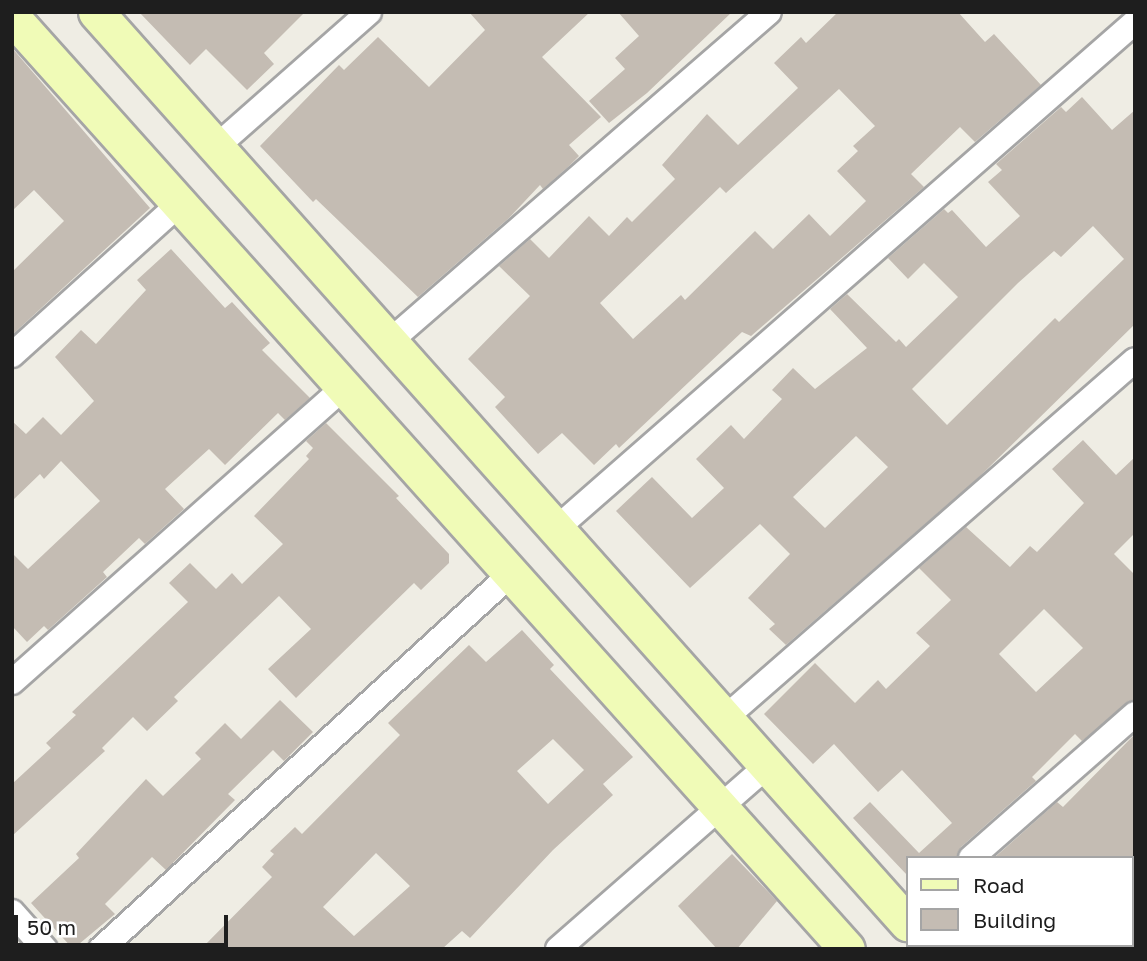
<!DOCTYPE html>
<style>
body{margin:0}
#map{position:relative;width:1147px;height:961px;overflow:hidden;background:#efede4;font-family:"Golos Text",sans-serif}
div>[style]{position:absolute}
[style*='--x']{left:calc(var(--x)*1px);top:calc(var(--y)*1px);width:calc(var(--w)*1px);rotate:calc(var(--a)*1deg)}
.building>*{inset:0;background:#c4bcb3}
.roads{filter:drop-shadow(2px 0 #a5a5a5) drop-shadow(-2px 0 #a5a5a5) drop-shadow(0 2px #a5a5a5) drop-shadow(0 -2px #a5a5a5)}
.minor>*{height:24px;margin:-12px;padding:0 12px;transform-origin:12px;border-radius:12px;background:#fff}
.secondary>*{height:35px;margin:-17.5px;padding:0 17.5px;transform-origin:17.5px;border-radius:17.5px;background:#f0fbb7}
span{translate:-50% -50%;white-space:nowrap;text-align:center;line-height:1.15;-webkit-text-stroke:6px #fff;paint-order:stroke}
.frame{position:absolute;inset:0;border:14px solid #1e1e1e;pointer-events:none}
.legend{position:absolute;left:906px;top:856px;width:228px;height:91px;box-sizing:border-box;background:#fff;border:2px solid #a5a5a5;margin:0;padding:9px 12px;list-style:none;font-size:21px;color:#1e1e1e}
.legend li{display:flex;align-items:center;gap:14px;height:35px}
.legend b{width:35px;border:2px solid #a5a5a5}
.scale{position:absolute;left:14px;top:915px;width:214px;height:32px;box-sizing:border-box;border:4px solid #1e1e1e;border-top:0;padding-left:9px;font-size:21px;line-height:24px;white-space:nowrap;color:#1e1e1e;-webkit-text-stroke:5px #fff;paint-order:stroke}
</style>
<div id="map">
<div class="building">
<i style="clip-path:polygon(139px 12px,305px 12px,264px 53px,274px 64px,247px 90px,206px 49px,190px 65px)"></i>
<i style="clip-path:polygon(469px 12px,590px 12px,542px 57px,601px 117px,569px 145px,579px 156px,569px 166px,543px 189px,540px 185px,509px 218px,418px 297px,316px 199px,313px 202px,260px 146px,339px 65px,344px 70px,378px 37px,429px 87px,485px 30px)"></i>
<i style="clip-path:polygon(618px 12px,732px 12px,647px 93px,609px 123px,589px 101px,625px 69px,615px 58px,639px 36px)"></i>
<i style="clip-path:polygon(evenodd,838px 12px,958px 12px,985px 42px,994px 34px,1041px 85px,975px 142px,960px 127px,911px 174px,924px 187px,751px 336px,742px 332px,619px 448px,616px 444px,594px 465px,562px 433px,538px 454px,495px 407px,505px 397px,468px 359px,530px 296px,499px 266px,530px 239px,549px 258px,589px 216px,609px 236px,627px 217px,632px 222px,675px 179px,662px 165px,707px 114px,738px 145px,798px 88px,774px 63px,801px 37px,806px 43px,838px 12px,839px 89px,875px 126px,853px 146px,858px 151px,837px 171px,866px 201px,830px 236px,809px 214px,773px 249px,755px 231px,685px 300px,681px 295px,633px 339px,600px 303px,720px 187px,726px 193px,839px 89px)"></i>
<i style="clip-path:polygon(12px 48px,150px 208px,12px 335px,12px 272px,64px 221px,34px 190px,12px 211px)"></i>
<i style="clip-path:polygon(evenodd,1082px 97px,1112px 130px,1135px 110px,1135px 324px,976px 480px,786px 645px,769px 629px,775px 624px,748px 598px,790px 554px,760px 524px,690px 588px,616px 511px,652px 477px,692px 518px,724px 488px,696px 459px,731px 425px,744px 439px,782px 399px,772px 390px,793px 368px,815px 389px,867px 348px,830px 309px,847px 294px,896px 342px,899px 339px,906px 347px,958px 297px,924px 263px,908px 279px,888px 258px,944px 209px,948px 213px,952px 210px,986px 247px,1020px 216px,988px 182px,1002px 170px,996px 164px,1061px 107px,1066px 112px,1082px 97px,1093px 226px,1124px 259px,1059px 322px,1055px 318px,947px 425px,912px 389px,1018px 283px,1054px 251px,1061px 257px,1093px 226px,1082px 97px,856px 436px,888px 467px,825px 528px,793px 497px,856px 436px)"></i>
<i style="clip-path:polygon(171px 249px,225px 308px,232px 302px,270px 343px,262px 350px,310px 398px,285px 420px,278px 413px,225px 465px,209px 449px,165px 489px,184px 509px,145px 544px,139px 538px,103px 572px,107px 577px,48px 630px,44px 626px,27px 642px,12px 626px,12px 553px,28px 569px,100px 501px,61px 461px,44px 479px,40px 474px,12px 501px,12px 421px,26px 434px,43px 417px,61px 435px,94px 401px,55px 357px,81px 330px,96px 344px,146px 290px,137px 280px)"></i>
<i style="clip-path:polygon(326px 423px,399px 496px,396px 498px,449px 554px,449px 563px,421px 590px,414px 583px,296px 698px,268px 669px,311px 629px,279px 596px,174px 697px,178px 701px,147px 731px,133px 717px,102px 748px,105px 751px,12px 836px,12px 784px,51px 748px,46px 743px,76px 715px,72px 712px,188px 602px,169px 583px,190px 563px,216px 589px,232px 573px,242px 584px,283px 544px,254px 516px,309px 459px,306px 456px,313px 448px,306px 441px)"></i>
<i style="clip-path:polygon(evenodd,1083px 440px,1116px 475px,1135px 457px,1135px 533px,1114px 554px,1135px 575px,1135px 699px,1082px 741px,1075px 734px,1032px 777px,1036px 781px,961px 847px,957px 858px,907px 858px,907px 875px,853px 818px,870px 802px,919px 853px,952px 823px,902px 770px,878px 792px,834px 744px,813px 764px,764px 714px,815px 663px,855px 703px,878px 680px,886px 689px,930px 646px,916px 633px,951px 600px,919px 568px,966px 527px,1010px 567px,1030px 546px,1037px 552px,1084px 503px,1052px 469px,1083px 440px,1044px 609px,1083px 648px,1036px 692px,999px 654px,1044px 609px)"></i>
<i style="clip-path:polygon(evenodd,522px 630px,554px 665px,550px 669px,633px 757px,603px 784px,613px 795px,553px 850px,470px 938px,462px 931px,442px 949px,201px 949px,272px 877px,262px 867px,274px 854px,270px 851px,295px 827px,302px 834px,400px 735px,388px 723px,469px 645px,486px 662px,522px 630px,553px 739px,584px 770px,548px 804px,517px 771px,553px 739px,522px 630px,376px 853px,410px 886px,354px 936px,323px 907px,376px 853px)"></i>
<i style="clip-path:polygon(280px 700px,313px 732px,284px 761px,273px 750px,228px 794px,235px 800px,166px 870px,152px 857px,105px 904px,115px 914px,73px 949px,31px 903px,79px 858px,76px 854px,146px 779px,163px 796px,201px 759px,195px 753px,225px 723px,241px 739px)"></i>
<i style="clip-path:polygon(1135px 734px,1135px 858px,994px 858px,1057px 802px,1063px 807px)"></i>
<i style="clip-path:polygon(732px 854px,777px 901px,737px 949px,717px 949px,678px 906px)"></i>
</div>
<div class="roads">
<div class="minor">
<i style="--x:216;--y:147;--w:204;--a:-41.4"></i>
<i style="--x:389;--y:342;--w:503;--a:-40.97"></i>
<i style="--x:12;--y:355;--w:227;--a:-42.1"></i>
<i style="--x:556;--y:529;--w:770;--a:-41.21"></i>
<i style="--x:12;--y:682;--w:444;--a:-41.6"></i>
<i style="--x:725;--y:718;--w:544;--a:-41.13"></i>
<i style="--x:971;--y:858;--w:218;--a:-41.3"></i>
<i style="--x:12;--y:912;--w:50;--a:48.3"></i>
<i style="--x:101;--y:949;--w:556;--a:-42.45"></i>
<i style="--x:558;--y:949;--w:278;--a:-41.2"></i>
</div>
<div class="secondary">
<i style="--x:96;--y:12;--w:1220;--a:48.32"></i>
<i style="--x:12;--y:17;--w:1251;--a:48.14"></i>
<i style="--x:927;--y:945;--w:5;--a:53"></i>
</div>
</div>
<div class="frame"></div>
<ul class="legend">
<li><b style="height:9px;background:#f0fbb7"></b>Road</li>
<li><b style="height:19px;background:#c4bcb3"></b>Building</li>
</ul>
<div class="scale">50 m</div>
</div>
